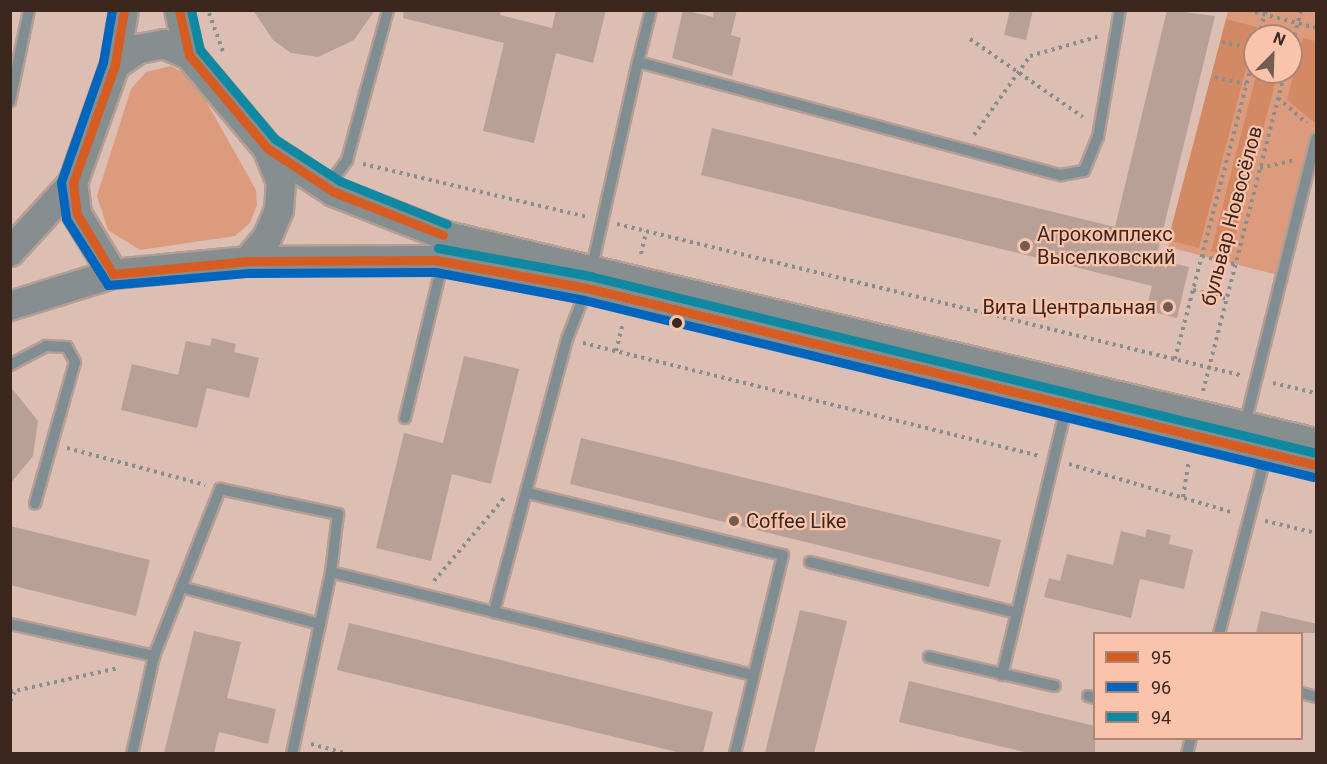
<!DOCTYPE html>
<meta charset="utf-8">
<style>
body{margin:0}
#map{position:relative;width:1327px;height:764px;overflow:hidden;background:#dcbeb2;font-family:Roboto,sans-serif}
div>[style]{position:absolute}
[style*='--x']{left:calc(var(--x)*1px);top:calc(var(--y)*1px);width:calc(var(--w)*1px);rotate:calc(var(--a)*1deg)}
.green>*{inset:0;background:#dd9b7e}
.forest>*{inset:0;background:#d38964}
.building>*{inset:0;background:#b8a096}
.path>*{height:4px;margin-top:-2px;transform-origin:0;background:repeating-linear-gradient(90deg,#878e8e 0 3px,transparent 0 7.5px)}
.roads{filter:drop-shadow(2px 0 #b59e95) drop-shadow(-2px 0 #b59e95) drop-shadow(0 2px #b59e95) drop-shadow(0 -2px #b59e95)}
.service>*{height:10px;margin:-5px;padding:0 5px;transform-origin:5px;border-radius:5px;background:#808e93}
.secondary>*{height:28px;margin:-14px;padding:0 14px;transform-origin:14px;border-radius:14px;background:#868e8f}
.bus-1>*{height:9px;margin:-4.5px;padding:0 4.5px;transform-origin:4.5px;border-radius:4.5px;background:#d75c21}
.bus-2>*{height:9px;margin:-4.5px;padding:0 4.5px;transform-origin:4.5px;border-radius:4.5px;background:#0065bd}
.bus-3>*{height:9px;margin:-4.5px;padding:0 4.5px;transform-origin:4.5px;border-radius:4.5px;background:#0f88a2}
.dots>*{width:16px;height:16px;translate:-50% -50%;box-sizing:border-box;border:3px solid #fac4ac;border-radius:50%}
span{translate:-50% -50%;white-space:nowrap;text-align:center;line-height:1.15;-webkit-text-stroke:4.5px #fac4ac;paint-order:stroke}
.street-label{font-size:20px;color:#3b271e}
.poi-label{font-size:20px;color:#3b271e}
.left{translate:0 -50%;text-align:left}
.right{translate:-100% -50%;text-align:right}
.frame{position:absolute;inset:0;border:12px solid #3b271e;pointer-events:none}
.legend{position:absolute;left:1093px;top:632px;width:210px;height:108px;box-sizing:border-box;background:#fac4ac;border:2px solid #ae8573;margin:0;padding:8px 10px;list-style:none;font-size:18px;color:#3b271e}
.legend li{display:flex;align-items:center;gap:12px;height:30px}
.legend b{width:30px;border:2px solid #ae8573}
.north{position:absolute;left:1243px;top:24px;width:60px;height:60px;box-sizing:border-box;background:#fac4ac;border:2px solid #ae8573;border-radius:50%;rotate:23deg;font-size:16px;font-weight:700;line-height:24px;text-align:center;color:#3b271e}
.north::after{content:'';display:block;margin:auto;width:21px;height:27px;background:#735c52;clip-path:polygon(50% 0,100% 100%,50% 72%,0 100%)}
</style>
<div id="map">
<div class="green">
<i style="clip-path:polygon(evenodd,1228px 11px,1316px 11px,1316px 126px,1278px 275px,1168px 247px,1228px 11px,1255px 36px,1291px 36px,1291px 72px,1255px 72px,1255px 36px)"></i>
<i style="clip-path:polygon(171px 66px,193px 78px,256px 190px,257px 205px,250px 223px,235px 236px,140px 250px,108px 230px,97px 196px,131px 89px,146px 72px)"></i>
</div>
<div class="forest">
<i style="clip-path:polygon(1226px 19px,1257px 27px,1199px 248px,1168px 240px)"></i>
<i style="clip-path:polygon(1303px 38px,1316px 41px,1315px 123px,1287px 100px)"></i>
<i style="clip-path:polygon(1257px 72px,1278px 72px,1230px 256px,1211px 251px)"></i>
</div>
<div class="building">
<i style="clip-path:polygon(253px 10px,375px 10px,354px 40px,318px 57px,291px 53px,273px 40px)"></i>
<i style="clip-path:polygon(404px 10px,501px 10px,500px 15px,552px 28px,556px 10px,606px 10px,593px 63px,556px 53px,534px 143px,483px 131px,504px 43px,403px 18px)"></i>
<i style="clip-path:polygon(683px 10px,713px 17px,714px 10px,737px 10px,731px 35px,741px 38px,732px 76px,672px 58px)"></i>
<i style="clip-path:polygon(1010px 10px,1033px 10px,1026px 40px,1004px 35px)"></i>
<i style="clip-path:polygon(1167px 10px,1215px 16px,1156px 259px,1189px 267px,1177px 318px,1146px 310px,1152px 286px,701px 175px,712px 128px,1115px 227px)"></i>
<i style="clip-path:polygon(212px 338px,236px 344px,234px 352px,259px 358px,249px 398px,207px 388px,197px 428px,121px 410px,132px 364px,178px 375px,186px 341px,210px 346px)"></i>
<i style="clip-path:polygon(464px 356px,519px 369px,491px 484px,452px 474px,431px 561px,376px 548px,404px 433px,443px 443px)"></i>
<i style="clip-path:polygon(10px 386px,38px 421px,33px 456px,10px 484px)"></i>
<i style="clip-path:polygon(581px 438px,1001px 540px,989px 587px,570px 484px)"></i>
<i style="clip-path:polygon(10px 526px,150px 560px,136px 616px,10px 585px)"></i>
<i style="clip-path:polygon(1147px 529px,1171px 535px,1169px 544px,1193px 550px,1184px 589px,1140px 579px,1131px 618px,1044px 597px,1049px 578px,1060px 581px,1067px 554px,1113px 565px,1121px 531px,1145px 537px)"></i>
<i style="clip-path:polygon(800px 610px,847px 621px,814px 753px,765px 753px)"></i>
<i style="clip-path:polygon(1261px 611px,1317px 624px,1317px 633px,1256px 633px)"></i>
<i style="clip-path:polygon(349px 623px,713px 712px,703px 753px,681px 753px,337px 670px)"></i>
<i style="clip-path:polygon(194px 631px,241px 642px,227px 698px,276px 709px,268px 744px,219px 732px,214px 753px,164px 753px)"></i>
<i style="clip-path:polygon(909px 681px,1095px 726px,1095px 753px,1029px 753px,899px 722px)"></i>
</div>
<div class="path">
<i style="--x:1248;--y:10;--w:70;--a:14.8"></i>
<i style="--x:209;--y:13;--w:44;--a:69.9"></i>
<i style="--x:1259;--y:36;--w:27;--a:-75"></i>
<i style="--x:970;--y:39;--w:137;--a:34.6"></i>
<i style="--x:1222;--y:42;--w:34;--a:12"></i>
<i style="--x:1291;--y:50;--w:41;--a:-76"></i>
<i style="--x:1215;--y:77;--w:32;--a:13"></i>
<i style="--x:1278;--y:98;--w:38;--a:41"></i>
<i style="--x:974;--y:135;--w:97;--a:-54.7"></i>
<i style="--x:1030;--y:56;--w:70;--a:-15.8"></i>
<i style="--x:363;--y:164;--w:230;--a:13.3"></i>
<i style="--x:1260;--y:168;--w:35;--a:-13"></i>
<i style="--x:617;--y:224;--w:641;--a:13.62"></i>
<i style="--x:641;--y:254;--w:23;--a:-77"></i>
<i style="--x:1202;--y:256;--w:34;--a:14"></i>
<i style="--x:1193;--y:290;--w:34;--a:15"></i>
<i style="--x:583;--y:343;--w:469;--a:13.9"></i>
<i style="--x:616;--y:351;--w:29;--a:-76"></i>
<i style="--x:1175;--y:359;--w:318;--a:-75.4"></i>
<i style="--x:1273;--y:383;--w:44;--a:13.1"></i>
<i style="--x:1203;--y:391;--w:329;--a:-75.6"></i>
<i style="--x:67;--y:448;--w:143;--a:15"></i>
<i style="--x:1069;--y:464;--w:172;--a:16.5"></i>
<i style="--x:1183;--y:497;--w:37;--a:-81"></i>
<i style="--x:1265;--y:521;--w:52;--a:13.2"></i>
<i style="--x:434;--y:581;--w:110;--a:-49.8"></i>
<i style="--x:10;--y:692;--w:111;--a:-12.5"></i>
<i style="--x:10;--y:701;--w:10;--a:-61"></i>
<i style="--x:311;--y:744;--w:38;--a:15"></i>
</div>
<div class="roads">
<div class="service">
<i style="--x:638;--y:62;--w:54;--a:-76"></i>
<i style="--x:10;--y:101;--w:93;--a:-78.2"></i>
<i style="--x:327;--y:187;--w:34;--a:-53"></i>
<i style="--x:347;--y:160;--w:156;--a:-74.7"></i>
<i style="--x:592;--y:267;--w:210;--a:-77.4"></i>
<i style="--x:638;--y:62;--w:438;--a:15"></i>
<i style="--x:1061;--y:175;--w:23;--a:-10"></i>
<i style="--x:1084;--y:171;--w:37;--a:-68"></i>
<i style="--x:1098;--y:137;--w:129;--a:-80.2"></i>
<i style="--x:587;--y:288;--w:55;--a:111.4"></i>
<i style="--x:567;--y:339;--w:283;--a:105"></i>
<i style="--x:494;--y:612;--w:267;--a:13.7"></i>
<i style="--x:10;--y:365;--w:41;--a:-27.8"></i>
<i style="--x:46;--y:346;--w:21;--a:3"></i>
<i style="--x:67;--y:347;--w:17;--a:62"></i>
<i style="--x:75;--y:362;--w:147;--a:105.8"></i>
<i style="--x:405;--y:418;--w:162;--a:-76.4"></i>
<i style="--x:1245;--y:424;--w:294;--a:-76"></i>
<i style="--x:528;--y:493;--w:262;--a:13.7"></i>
<i style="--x:783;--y:555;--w:205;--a:103.6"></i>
<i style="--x:810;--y:562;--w:210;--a:13.8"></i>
<i style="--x:181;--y:587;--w:144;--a:14.9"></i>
<i style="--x:10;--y:624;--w:148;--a:12.5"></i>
<i style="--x:1219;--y:634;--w:186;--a:-75.4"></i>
<i style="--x:929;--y:657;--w:129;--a:13"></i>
<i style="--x:1002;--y:675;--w:275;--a:-76.5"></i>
<i style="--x:1302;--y:693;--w:15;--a:16"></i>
<i style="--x:1088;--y:696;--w:6;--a:18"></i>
<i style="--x:132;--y:754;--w:100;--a:-77.3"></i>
<i style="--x:154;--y:656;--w:180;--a:-68.4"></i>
<i style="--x:220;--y:489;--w:121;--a:12"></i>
<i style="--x:338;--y:514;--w:58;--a:96.9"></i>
<i style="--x:331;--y:572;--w:168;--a:13.8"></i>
<i style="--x:292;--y:754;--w:186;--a:-77.9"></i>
<i style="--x:1187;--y:754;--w:16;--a:-76"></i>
</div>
<div class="secondary">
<i style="--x:179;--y:10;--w:46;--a:77.5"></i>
<i style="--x:115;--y:65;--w:29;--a:-34"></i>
<i style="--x:139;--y:49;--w:25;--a:-11"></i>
<i style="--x:164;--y:44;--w:27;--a:24"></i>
<i style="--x:189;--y:55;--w:121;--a:50"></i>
<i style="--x:267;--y:148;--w:37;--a:68"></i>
<i style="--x:281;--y:182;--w:28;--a:94"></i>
<i style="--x:279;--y:210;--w:30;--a:113"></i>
<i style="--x:267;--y:238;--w:30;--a:130"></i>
<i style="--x:267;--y:148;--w:80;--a:33.3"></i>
<i style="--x:334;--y:192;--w:117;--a:21.5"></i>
<i style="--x:443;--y:235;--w:897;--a:13.4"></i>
<i style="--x:10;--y:252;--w:93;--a:-47.6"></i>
<i style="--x:113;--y:274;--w:70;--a:-121"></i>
<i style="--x:77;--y:214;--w:31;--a:-97"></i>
<i style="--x:73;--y:183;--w:125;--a:-70.4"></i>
<i style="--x:115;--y:65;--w:56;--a:-80.7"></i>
<i style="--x:10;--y:306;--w:108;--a:-17.3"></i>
<i style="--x:113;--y:274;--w:136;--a:-5.5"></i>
<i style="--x:248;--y:261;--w:188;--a:-0.3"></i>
<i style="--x:436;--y:260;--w:154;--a:10.5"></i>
<i style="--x:587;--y:288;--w:750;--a:13.65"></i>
</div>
</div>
<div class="bus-1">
<i style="--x:124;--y:10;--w:56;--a:99.3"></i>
<i style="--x:115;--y:65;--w:125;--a:109.6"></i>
<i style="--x:73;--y:183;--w:31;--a:83"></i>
<i style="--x:77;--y:214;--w:70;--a:59"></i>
<i style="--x:113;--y:274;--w:136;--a:-5.5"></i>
<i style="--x:248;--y:261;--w:188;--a:-0.3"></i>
<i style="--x:436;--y:260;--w:154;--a:10.5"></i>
<i style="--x:587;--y:288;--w:750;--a:13.65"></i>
<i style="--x:179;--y:10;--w:46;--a:77.5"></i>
<i style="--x:189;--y:55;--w:121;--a:50"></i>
<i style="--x:267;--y:148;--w:80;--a:33.3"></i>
<i style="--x:334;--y:192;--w:117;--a:21.5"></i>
</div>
<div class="bus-2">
<i style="--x:112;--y:10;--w:53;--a:99.8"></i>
<i style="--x:103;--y:62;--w:127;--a:109.3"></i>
<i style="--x:61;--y:182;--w:37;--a:82"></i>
<i style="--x:66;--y:219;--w:78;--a:57.5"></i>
<i style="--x:108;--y:285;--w:142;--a:-4.9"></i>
<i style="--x:249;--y:273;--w:186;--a:-0.3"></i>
<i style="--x:435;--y:272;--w:152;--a:10.6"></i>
<i style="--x:584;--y:300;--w:750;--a:13.65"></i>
</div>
<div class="bus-3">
<i style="--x:191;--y:10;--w:41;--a:77.3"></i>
<i style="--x:200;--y:50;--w:116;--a:49.9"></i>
<i style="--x:275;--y:139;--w:77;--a:32.9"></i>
<i style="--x:340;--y:181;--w:115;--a:21.9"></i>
<i style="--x:438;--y:248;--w:155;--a:10.4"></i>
<i style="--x:590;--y:276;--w:747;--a:13.7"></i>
</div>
<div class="dots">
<i style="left:1025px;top:246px;background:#735c52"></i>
<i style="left:1168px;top:307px;background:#735c52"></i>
<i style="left:677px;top:323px;background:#3b271e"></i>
<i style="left:734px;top:521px;background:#735c52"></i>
</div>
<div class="street-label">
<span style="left:1232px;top:216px;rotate:-75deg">бульвар Новосёлов</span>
</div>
<div class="poi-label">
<span class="left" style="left:1037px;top:246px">Агрокомплекс<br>Выселковский</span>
<span class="right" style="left:1156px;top:307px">Вита Центральная</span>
<span class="left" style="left:746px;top:521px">Coffee Like</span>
</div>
<div class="frame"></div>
<ul class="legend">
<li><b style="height:8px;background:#d75c21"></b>95</li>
<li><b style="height:8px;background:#0065bd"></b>96</li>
<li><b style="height:8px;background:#0f88a2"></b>94</li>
</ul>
<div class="north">N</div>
</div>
